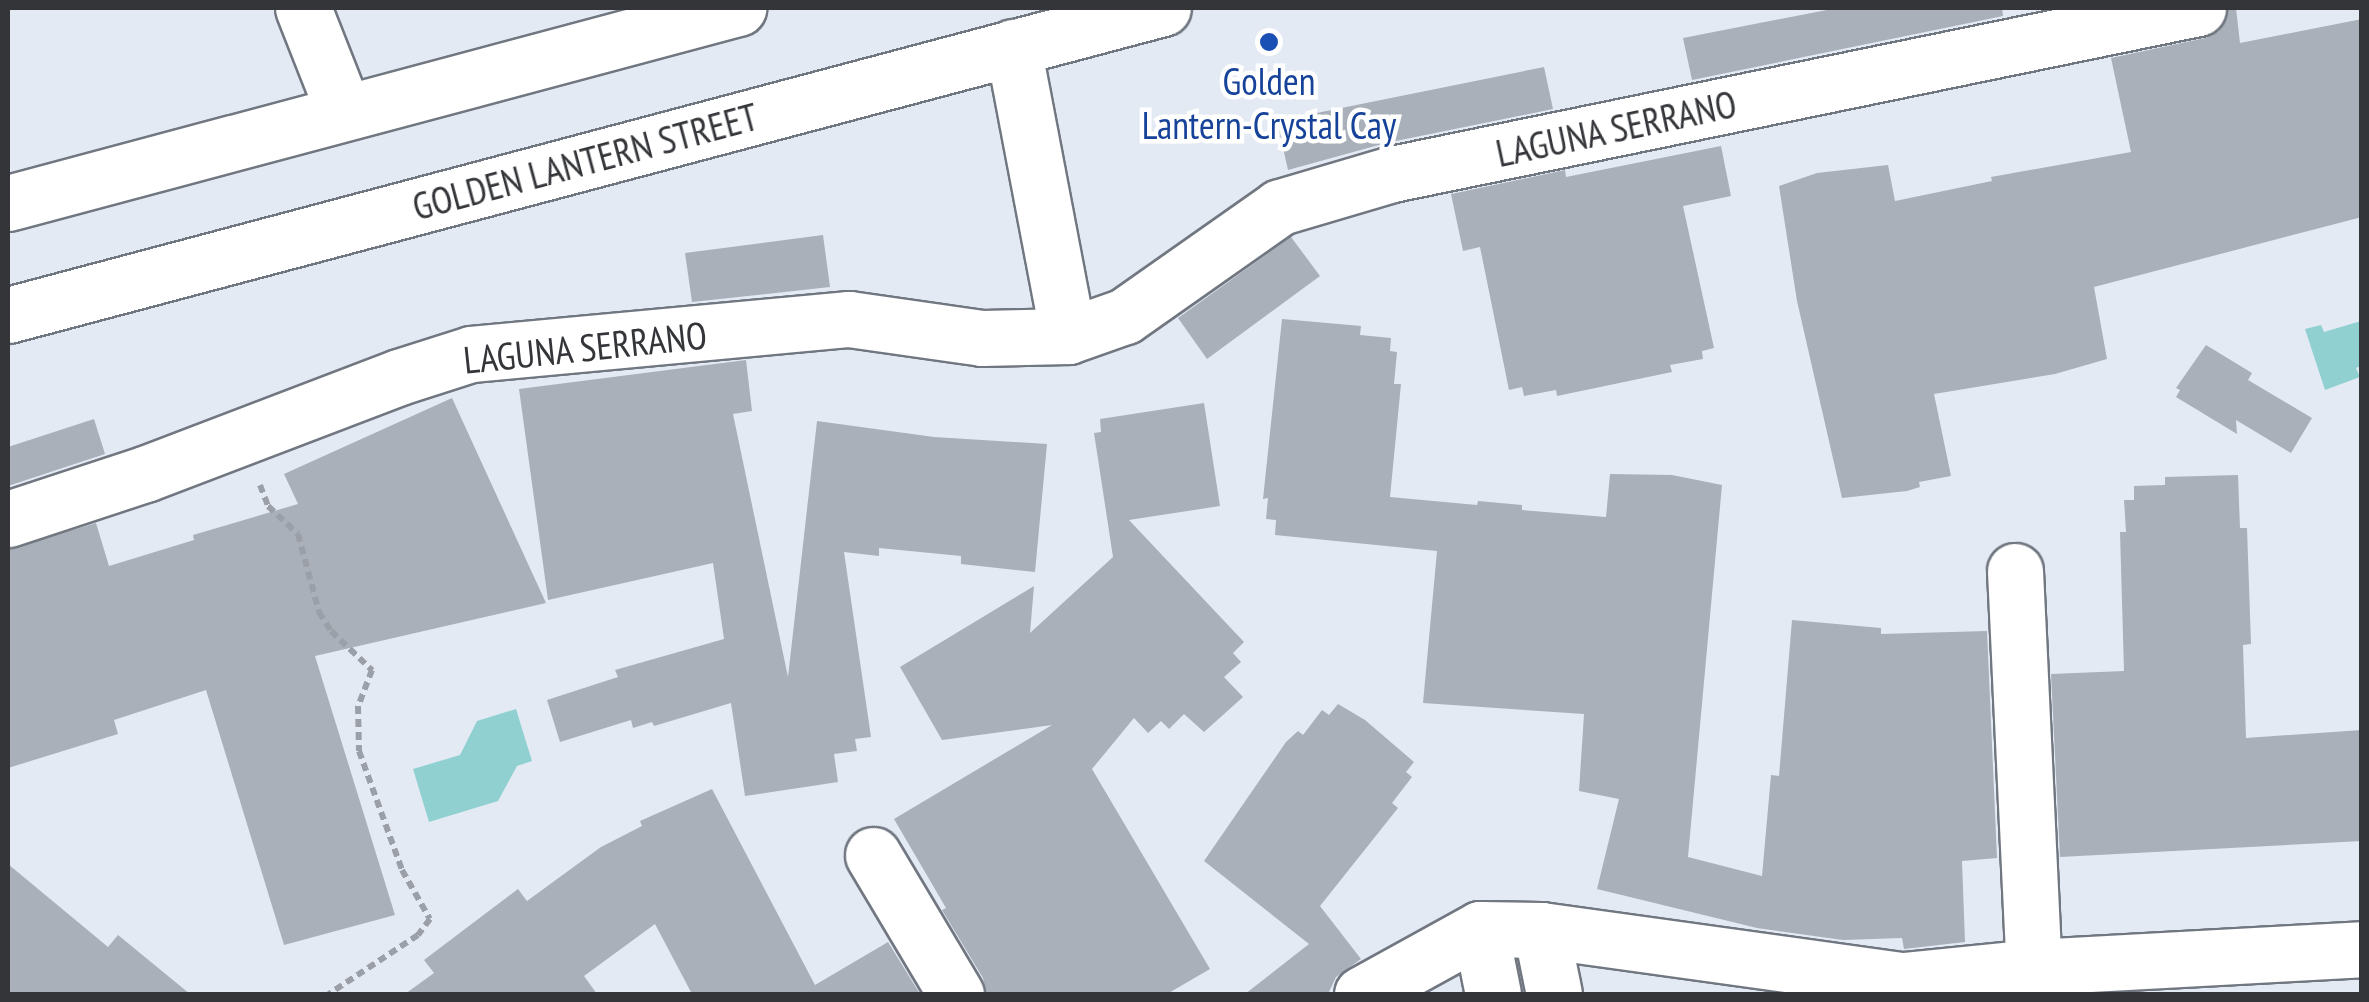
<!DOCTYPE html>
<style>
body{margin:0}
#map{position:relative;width:2369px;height:1002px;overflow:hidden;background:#e4eaf4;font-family:"PT Sans Narrow",sans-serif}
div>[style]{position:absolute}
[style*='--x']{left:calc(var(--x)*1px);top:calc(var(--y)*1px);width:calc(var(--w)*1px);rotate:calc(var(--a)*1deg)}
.water>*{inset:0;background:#90d0d0}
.building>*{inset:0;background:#a9b0b9}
.path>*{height:6px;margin-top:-3px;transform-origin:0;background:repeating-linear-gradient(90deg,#9b9fa7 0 8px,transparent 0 13px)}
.roads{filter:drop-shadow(2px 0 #717780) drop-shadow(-2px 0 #717780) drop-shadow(0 2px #717780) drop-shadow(0 -2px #717780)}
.minor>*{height:55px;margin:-27.5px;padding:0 27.5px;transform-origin:27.5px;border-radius:27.5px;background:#fff}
.major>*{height:55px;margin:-27.5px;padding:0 27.5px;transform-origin:27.5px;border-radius:27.5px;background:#fff}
.dots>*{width:28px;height:28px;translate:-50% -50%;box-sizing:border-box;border:5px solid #fff;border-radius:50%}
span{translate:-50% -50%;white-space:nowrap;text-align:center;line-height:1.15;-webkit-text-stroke:9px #fff;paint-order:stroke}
.transit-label{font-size:38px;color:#164399}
.street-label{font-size:38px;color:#333539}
.frame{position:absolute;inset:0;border:10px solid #333539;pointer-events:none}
</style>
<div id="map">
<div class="water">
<i style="clip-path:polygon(2361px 321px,2361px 366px,2356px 368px,2360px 377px,2325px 390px,2305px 329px,2321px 325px,2324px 332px)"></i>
<i style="clip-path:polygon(516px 709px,532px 761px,517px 766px,498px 801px,429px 822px,413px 769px,460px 755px,477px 721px)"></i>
</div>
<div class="building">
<i style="clip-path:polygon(1837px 8px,2002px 8px,2003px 16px,1692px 80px,1683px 38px)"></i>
<i style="clip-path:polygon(2228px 8px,2236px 8px,2240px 43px,2362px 19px,2362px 217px,2094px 287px,2107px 359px,2055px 374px,1934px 394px,1951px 476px,1919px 482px,1920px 487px,1907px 491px,1842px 498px,1797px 301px,1779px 186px,1817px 173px,1888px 165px,1895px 201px,1992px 181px,1991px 177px,2131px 152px,2111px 58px,2205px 38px,2219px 31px)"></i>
<i style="clip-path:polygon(1544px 67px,1553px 109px,1386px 143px,1288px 170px,1277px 121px)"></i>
<i style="clip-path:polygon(1721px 146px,1731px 196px,1683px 206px,1714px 348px,1702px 351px,1703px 359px,1670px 365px,1672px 372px,1557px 396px,1556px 390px,1524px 396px,1522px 387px,1509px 390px,1480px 247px,1463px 251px,1451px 194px,1565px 170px,1566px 177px)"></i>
<i style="clip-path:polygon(823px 235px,830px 287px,692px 302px,685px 253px)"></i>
<i style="clip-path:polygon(1291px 237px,1320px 276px,1207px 359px,1178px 318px)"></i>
<i style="clip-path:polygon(1282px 319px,1361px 326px,1360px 335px,1391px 338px,1390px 351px,1397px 352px,1394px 384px,1401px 384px,1390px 497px,1477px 505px,1478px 501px,1522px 505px,1522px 510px,1606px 517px,1610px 474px,1672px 475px,1722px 485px,1688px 857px,1762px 876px,1771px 775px,1779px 776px,1792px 620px,1881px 628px,1881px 634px,1987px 631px,1997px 858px,1962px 861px,1965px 942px,1904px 949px,1902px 938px,1843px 940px,1757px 928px,1597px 889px,1619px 799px,1579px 791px,1584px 714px,1423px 703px,1437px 551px,1275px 535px,1276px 520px,1266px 519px,1268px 498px,1263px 499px)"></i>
<i style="clip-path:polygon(2206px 345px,2252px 373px,2248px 380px,2312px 418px,2291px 453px,2236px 420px,2237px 434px,2176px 397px,2180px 390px,2176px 388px)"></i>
<i style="clip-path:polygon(746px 360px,752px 411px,733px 414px,788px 677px,817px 421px,934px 437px,1047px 444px,1035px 572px,961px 564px,961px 556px,879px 548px,879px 556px,844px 552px,871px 737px,855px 739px,857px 751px,834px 754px,838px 782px,745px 796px,731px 703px,654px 726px,652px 722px,633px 728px,631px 720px,560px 742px,547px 700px,618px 677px,615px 670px,724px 639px,713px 563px,548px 600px,519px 389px)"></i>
<i style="clip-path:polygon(452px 398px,546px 603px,315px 656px,395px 915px,284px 945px,206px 690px,114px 720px,118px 734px,8px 768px,8px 549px,96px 523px,109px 566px,194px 540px,193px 535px,298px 504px,284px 474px)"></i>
<i style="clip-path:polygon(1204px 403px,1220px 506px,1129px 520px,1244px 642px,1233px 653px,1241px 662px,1224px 677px,1243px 697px,1204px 732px,1184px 714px,1169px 729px,1161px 721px,1148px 733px,1134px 718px,1092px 769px,1210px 969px,1167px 994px,987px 994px,983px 978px,942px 910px,946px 908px,894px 819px,1052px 725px,942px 740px,900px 667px,1034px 586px,1030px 633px,1113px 557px,1094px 433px,1101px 432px,1100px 419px)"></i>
<i style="clip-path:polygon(94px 419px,105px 454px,8px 486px,8px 447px)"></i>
<i style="clip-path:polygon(2238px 475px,2240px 528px,2247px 528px,2251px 644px,2243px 645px,2246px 738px,2362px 730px,2362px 841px,2060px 857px,2051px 674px,2124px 671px,2120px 532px,2126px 532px,2124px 500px,2134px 500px,2134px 486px,2165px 485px,2165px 477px)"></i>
<i style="clip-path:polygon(1338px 704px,1365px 720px,1414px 762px,1406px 772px,1412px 777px,1392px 803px,1398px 808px,1320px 906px,1361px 959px,1336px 977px,1328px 994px,1245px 994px,1309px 944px,1204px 861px,1286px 742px,1298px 731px,1303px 735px,1322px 710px,1329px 715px)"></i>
<i style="clip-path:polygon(712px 789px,815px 985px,888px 942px,920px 994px,692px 994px,655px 924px,584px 976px,597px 994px,405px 994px,434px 973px,424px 960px,518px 889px,527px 901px,601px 847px,642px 826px,640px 821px)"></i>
<i style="clip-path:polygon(8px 864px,108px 947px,118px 935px,190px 994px,8px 994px)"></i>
</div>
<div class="path">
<i style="--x:260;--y:485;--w:22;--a:69"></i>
<i style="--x:268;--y:506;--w:41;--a:43"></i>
<i style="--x:298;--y:534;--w:81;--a:74.9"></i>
<i style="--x:319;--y:612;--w:22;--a:58"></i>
<i style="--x:331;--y:631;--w:57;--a:43.6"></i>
<i style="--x:372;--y:670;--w:39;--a:111"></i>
<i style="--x:358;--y:706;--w:45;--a:88.7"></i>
<i style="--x:359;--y:751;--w:127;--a:70.1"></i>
<i style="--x:402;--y:870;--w:56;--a:60.3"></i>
<i style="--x:430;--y:919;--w:20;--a:127"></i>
<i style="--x:418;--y:935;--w:107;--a:146.5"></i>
</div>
<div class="roads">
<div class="minor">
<i style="--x:303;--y:8;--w:112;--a:68.5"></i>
<i style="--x:1013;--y:47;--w:294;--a:79.2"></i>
<i style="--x:8;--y:519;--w:144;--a:-18.2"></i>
<i style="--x:145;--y:474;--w:272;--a:-20.9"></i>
<i style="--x:399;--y:377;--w:76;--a:-17.7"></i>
<i style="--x:471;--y:354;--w:380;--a:-5.3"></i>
<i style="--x:849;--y:319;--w:134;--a:8.1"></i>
<i style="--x:982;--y:338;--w:86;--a:-1.3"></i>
<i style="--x:1068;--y:336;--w:60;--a:-19.3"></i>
<i style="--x:1125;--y:316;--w:189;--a:-35.1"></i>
<i style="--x:1280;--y:207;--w:117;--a:-16.4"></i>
<i style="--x:1392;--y:174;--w:823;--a:-11.64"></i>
<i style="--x:2015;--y:571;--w:396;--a:87.3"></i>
<i style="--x:873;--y:855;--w:162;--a:59.2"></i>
<i style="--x:1480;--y:929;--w:66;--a:78.7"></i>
<i style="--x:1541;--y:930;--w:65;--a:78.5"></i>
<i style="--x:1362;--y:994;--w:135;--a:-28.8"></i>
<i style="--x:1480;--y:929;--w:61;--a:0.9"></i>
<i style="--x:1541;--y:930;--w:365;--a:7.9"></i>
<i style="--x:1903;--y:980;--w:132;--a:-5.7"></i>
<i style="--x:2034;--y:967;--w:328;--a:-3.1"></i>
</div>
<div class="major">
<i style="--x:8;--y:203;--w:756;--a:-14.96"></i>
<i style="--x:8;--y:315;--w:1195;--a:-14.89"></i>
</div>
</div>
<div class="dots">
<i style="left:1269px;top:42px;background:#1a4fb4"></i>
</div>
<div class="transit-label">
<span style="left:1269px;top:103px">Golden<br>Lantern-Crystal Cay</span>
</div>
<div class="street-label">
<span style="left:1616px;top:128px;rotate:-12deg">LAGUNA SERRANO</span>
<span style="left:585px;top:161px;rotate:-15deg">GOLDEN LANTERN STREET</span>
<span style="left:585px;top:347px;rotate:-6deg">LAGUNA SERRANO</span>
</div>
<div class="frame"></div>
</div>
